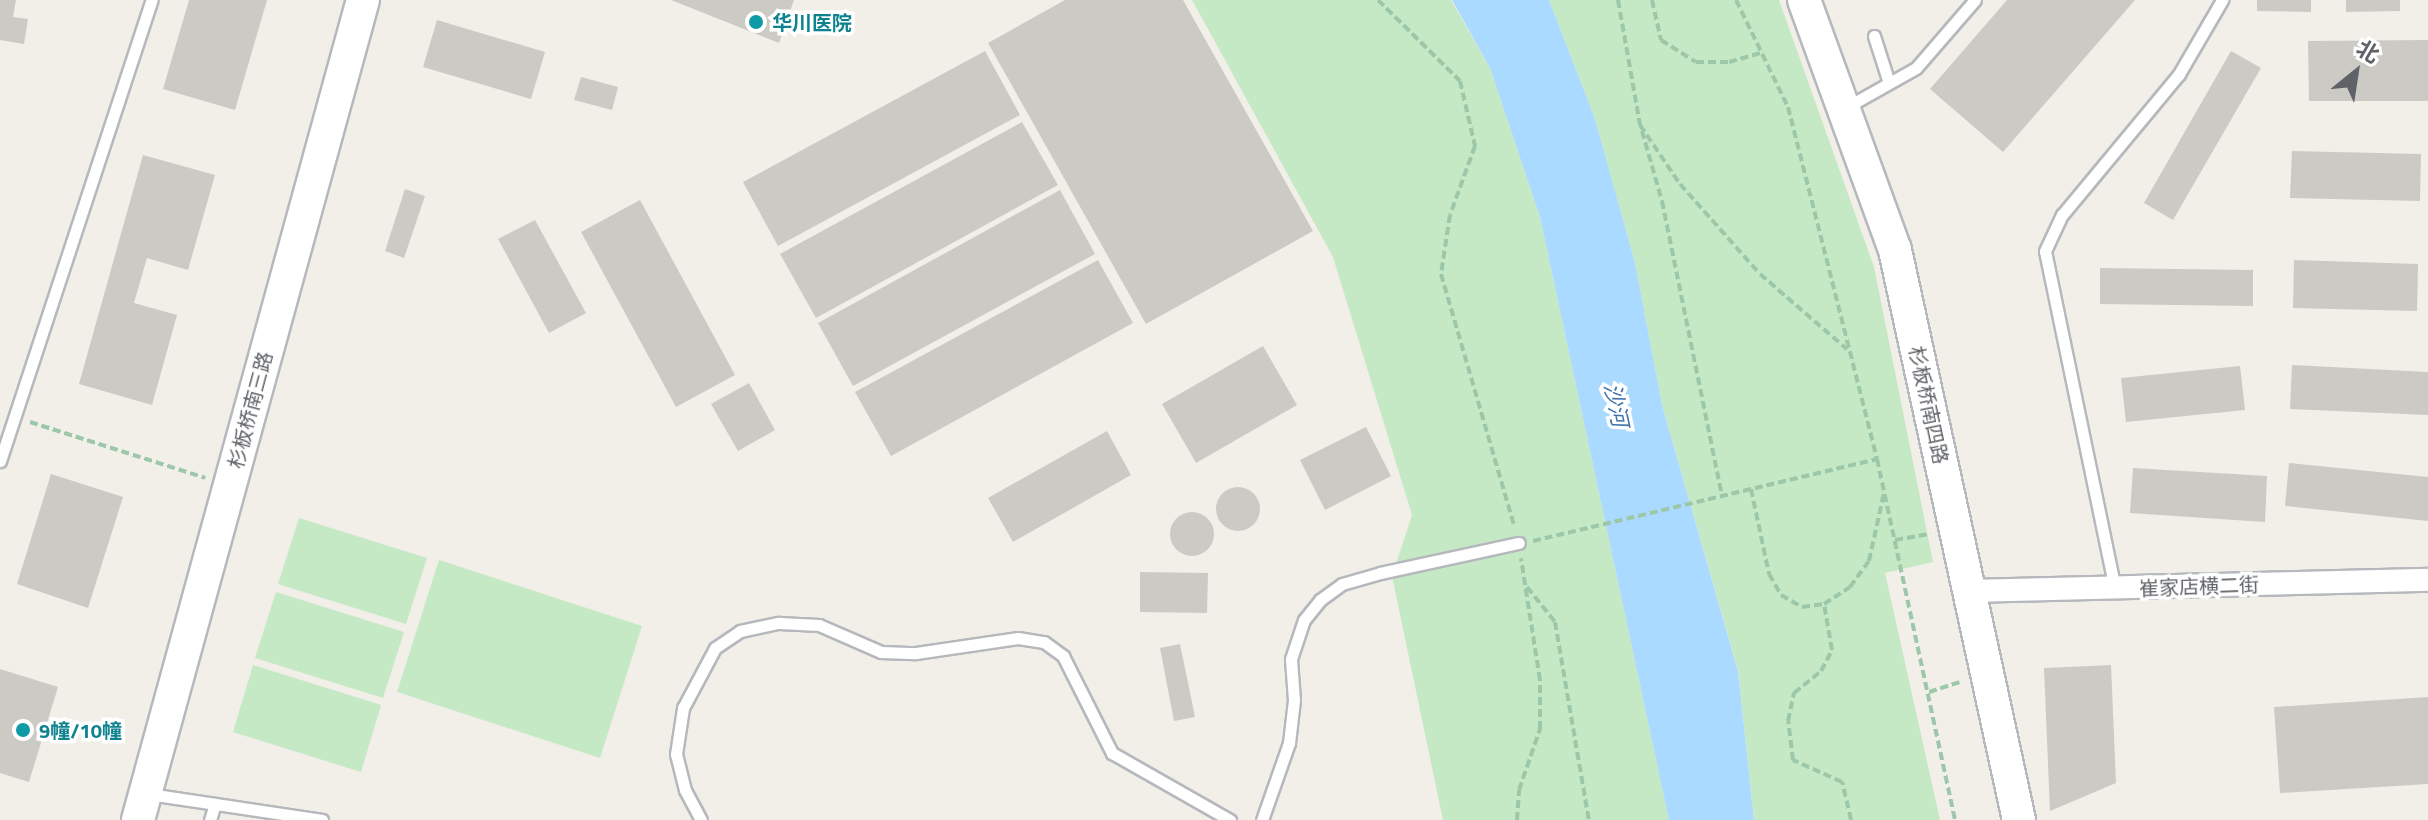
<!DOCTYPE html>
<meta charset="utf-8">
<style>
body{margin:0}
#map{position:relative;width:2428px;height:820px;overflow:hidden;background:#f1efe8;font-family:"Titillium Web","Noto Sans SC",sans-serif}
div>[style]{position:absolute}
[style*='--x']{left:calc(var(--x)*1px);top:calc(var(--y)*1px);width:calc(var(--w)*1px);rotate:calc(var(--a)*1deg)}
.green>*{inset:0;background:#c5e8c5}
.water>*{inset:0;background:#aadaff}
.building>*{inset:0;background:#cccac5}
.round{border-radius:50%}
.path>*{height:4px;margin-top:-2px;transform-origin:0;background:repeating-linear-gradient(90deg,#9cc7a9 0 8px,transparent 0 12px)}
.roads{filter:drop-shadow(2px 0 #b5b8bc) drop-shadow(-2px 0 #b5b8bc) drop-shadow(0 2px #b5b8bc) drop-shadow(0 -2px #b5b8bc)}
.lane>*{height:11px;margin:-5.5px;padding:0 5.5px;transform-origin:5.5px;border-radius:5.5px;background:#fff}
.street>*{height:22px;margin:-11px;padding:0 11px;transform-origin:11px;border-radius:11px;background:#fff}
.secondary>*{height:32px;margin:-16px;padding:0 16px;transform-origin:16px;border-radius:16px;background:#fff}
.dots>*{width:22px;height:22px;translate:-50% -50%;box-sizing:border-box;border:4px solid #fff;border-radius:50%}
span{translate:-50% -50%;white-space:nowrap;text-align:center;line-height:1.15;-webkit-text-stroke:7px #fff;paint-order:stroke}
.culture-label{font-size:20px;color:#0d838f;font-weight:700}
.left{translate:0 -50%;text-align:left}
.street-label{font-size:20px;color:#5f6368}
.water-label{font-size:22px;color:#4174aa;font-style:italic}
.north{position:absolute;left:2316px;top:32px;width:80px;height:80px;-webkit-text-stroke:6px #fff;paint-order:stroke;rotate:30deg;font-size:22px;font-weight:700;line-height:32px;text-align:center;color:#5f6368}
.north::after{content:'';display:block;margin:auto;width:28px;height:36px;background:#5f6368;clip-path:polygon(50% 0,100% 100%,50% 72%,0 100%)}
</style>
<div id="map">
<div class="green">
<i style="clip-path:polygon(1192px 0,1451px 0,1490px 68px,1540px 217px,1669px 820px,1443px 820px,1392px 576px,1412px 515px,1333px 257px)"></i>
<i style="clip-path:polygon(1549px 0,1779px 0,1874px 267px,1933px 562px,1885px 573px,1940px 820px,1754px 820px,1738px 670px,1662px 405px,1635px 263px,1595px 119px)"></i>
<i style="clip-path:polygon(299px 518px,427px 558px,406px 624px,278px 584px)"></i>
<i style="clip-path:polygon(439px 560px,642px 626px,600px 758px,397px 692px)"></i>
<i style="clip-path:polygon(276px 592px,404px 632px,383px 698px,255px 658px)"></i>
<i style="clip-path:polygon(253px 665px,381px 705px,361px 772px,233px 732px)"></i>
</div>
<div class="water">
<i style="clip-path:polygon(1452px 0,1549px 0,1595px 119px,1635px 263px,1662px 405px,1738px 671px,1754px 820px,1669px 820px,1540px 217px,1490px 68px)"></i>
</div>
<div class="building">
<i style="clip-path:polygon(0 0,16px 0,13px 17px,28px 19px,24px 44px,0 40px)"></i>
<i style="clip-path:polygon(189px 0,267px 0,235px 110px,163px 89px)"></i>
<i style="clip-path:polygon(671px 0,794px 0,779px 43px)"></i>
<i style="clip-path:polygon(1065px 0,1183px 0,1313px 231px,1146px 324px,988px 43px)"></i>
<i style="clip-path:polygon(2007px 0,2135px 0,2003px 152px,1930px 89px)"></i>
<i style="clip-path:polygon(2257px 0,2311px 0,2311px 12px,2257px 11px)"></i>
<i style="clip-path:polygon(2346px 0,2400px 0,2400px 11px,2346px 12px)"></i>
<i style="clip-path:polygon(437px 20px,545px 52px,531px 99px,423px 67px)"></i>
<i style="clip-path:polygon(2428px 40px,2428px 101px,2309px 101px,2308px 41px)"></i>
<i style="clip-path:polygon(985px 51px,1020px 115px,778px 246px,743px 182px)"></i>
<i style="clip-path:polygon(2231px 51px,2261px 68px,2173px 220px,2144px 203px)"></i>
<i style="clip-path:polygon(581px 77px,618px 87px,612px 110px,574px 100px)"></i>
<i style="clip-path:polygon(1022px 122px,1058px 185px,816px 318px,780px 254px)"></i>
<i style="clip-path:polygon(2292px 151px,2421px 154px,2420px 201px,2290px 198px)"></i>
<i style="clip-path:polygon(143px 155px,215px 175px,188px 270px,147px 258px,134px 303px,177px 315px,152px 405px,79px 384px)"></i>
<i style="clip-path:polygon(405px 189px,425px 196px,404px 258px,385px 251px)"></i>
<i style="clip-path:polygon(1060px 190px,1095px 254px,853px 386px,818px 323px)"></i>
<i style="clip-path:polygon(640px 200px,735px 375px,676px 407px,581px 232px)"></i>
<i style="clip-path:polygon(535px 220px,586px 313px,549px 333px,498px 239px)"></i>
<i style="clip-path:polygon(1098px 260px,1133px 323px,891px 456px,855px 392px)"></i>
<i style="clip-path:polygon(2294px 260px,2418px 264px,2417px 311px,2293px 308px)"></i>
<i style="clip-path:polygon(2100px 268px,2253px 270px,2253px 306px,2100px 304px)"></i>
<i style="clip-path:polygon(1263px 346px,1297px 405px,1196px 463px,1162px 404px)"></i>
<i style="clip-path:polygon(2292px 365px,2428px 372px,2428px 415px,2290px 409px)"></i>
<i style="clip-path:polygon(2240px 366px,2245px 410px,2126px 422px,2121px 378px)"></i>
<i style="clip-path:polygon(749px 383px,775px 430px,738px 451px,711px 404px)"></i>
<i style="clip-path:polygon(1366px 427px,1391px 476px,1325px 510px,1300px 460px)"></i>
<i style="clip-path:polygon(1107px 431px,1131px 475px,1013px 542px,988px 498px)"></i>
<i style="clip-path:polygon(2289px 463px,2428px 477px,2428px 521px,2285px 506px)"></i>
<i style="clip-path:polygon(2133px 468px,2267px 476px,2265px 522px,2130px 513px)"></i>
<i style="clip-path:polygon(51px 474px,123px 497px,88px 608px,17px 584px)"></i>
<i class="round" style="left:1216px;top:487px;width:44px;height:44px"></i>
<i class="round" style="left:1170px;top:512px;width:44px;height:44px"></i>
<i style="clip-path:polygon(1140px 572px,1208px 573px,1207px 613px,1140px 612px)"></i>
<i style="clip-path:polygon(1180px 644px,1195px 717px,1174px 721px,1160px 648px)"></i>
<i style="clip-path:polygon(2111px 665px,2116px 783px,2050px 811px,2044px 668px)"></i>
<i style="clip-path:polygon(0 669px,58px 687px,29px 782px,0 773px)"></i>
<i style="clip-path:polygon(2428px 697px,2428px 784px,2280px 793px,2274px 707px)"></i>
</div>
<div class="path">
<i style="--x:1378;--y:0;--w:115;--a:44.6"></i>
<i style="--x:1460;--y:81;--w:67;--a:77"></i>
<i style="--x:1475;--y:146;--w:73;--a:109.9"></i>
<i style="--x:1450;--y:215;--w:60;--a:98.7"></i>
<i style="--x:1441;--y:274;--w:262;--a:73.8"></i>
<i style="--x:1618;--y:0;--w:127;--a:80"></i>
<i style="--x:1640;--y:125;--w:71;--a:55.9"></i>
<i style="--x:1680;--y:184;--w:120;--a:48.4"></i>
<i style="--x:1760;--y:274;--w:115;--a:40.8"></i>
<i style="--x:1652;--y:0;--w:41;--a:77.3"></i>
<i style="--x:1661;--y:40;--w:41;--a:32.2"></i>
<i style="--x:1696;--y:62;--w:33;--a:0"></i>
<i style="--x:1729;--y:62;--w:36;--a:-16"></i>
<i style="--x:1736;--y:0;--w:119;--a:64.1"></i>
<i style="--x:1788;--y:107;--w:363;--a:75.8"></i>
<i style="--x:1877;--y:459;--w:369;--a:77.8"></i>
<i style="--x:1642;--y:131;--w:73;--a:74.1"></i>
<i style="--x:1662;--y:201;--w:301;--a:78.5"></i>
<i style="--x:30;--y:422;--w:184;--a:17.7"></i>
<i style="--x:1751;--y:489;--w:87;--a:78"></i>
<i style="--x:1769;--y:574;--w:24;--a:60"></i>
<i style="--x:1781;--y:595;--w:24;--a:30"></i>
<i style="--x:1802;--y:607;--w:22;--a:-8"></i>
<i style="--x:1895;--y:540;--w:36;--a:-10"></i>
<i style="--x:1533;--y:541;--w:354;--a:-13.4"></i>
<i style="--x:1527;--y:587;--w:45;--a:51.3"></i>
<i style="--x:1555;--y:622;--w:201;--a:80.3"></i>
<i style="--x:1929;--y:692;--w:32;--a:-18"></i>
<i style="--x:1517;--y:820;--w:30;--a:-86"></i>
<i style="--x:1519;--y:790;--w:65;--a:-71"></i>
<i style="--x:1540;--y:729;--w:49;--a:-90"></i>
<i style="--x:1540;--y:680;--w:123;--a:-98.9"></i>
<i style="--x:1851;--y:820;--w:39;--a:-103"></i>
<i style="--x:1842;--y:782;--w:54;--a:-155.8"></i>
<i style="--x:1793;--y:760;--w:39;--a:-97"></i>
<i style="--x:1788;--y:721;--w:29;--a:-78"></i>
<i style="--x:1794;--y:693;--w:35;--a:-39"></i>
<i style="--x:1821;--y:671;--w:24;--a:-62"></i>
<i style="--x:1832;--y:650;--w:47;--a:-99.9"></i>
<i style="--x:1824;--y:604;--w:31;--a:-33"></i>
<i style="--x:1850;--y:587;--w:32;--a:-54"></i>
<i style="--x:1869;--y:561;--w:70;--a:-77.6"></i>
</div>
<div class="roads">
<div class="lane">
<i style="--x:1874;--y:36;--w:49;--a:72.3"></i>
<i style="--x:1845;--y:108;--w:81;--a:-29.4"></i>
<i style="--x:1916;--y:68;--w:90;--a:-49.1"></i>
<i style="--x:0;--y:461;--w:485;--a:-71.8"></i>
<i style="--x:2115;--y:589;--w:345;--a:-101.7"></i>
<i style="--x:2045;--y:251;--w:40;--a:-65"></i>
<i style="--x:2062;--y:215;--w:183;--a:-50.3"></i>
<i style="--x:2179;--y:74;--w:86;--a:-59.8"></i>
<i style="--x:149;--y:794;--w:175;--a:8.5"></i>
<i style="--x:210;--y:820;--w:17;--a:-73"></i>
<i style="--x:701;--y:820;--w:34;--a:-118"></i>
<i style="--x:685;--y:790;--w:37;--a:-104"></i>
<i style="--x:676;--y:754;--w:47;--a:-81.3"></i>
<i style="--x:683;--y:708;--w:68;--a:-61.9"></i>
<i style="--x:715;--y:648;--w:30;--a:-34"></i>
<i style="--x:740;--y:631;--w:40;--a:-12"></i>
<i style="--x:779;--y:623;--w:40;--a:2.9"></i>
<i style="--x:819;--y:625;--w:68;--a:23.5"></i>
<i style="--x:881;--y:652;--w:35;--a:2"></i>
<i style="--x:916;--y:653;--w:103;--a:-8.4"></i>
<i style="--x:1018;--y:638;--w:26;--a:9"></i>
<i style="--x:1044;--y:642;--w:24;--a:36"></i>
<i style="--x:1063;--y:656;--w:109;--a:63.2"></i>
<i style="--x:1112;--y:753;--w:136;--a:29.6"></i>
<i style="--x:1262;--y:820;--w:82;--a:-70.7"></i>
<i style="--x:1289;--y:743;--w:43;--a:-83.4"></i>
<i style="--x:1294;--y:700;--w:41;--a:-94.2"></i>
<i style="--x:1291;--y:659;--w:41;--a:-71.6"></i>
<i style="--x:1304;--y:620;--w:26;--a:-51"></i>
<i style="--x:1320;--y:600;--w:27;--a:-36"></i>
<i style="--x:1342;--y:584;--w:40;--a:-16"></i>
<i style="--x:1380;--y:573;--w:142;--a:-12.2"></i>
</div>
<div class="street">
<i style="--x:1970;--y:591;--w:458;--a:-1.4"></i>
</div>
<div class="secondary">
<i style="--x:1804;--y:0;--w:266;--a:70"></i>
<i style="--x:1895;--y:250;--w:583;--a:77.73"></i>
<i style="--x:138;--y:820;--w:850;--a:-74.66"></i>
</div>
</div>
<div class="dots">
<i style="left:756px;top:22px;background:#0f9aa8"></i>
<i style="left:23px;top:730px;background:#0f9aa8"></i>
</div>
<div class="culture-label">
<span class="left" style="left:772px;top:22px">华川医院</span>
<span class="left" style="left:39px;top:730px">9幢/10幢</span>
</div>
<div class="street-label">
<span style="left:1929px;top:405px;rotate:78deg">杉板桥南四路</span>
<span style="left:250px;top:410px;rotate:-75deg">杉板桥南三路</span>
<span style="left:2199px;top:586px;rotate:-2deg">崔家店横二街</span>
</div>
<div class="water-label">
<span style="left:1616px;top:405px;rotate:78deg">沙河</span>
</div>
<div class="north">北</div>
</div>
